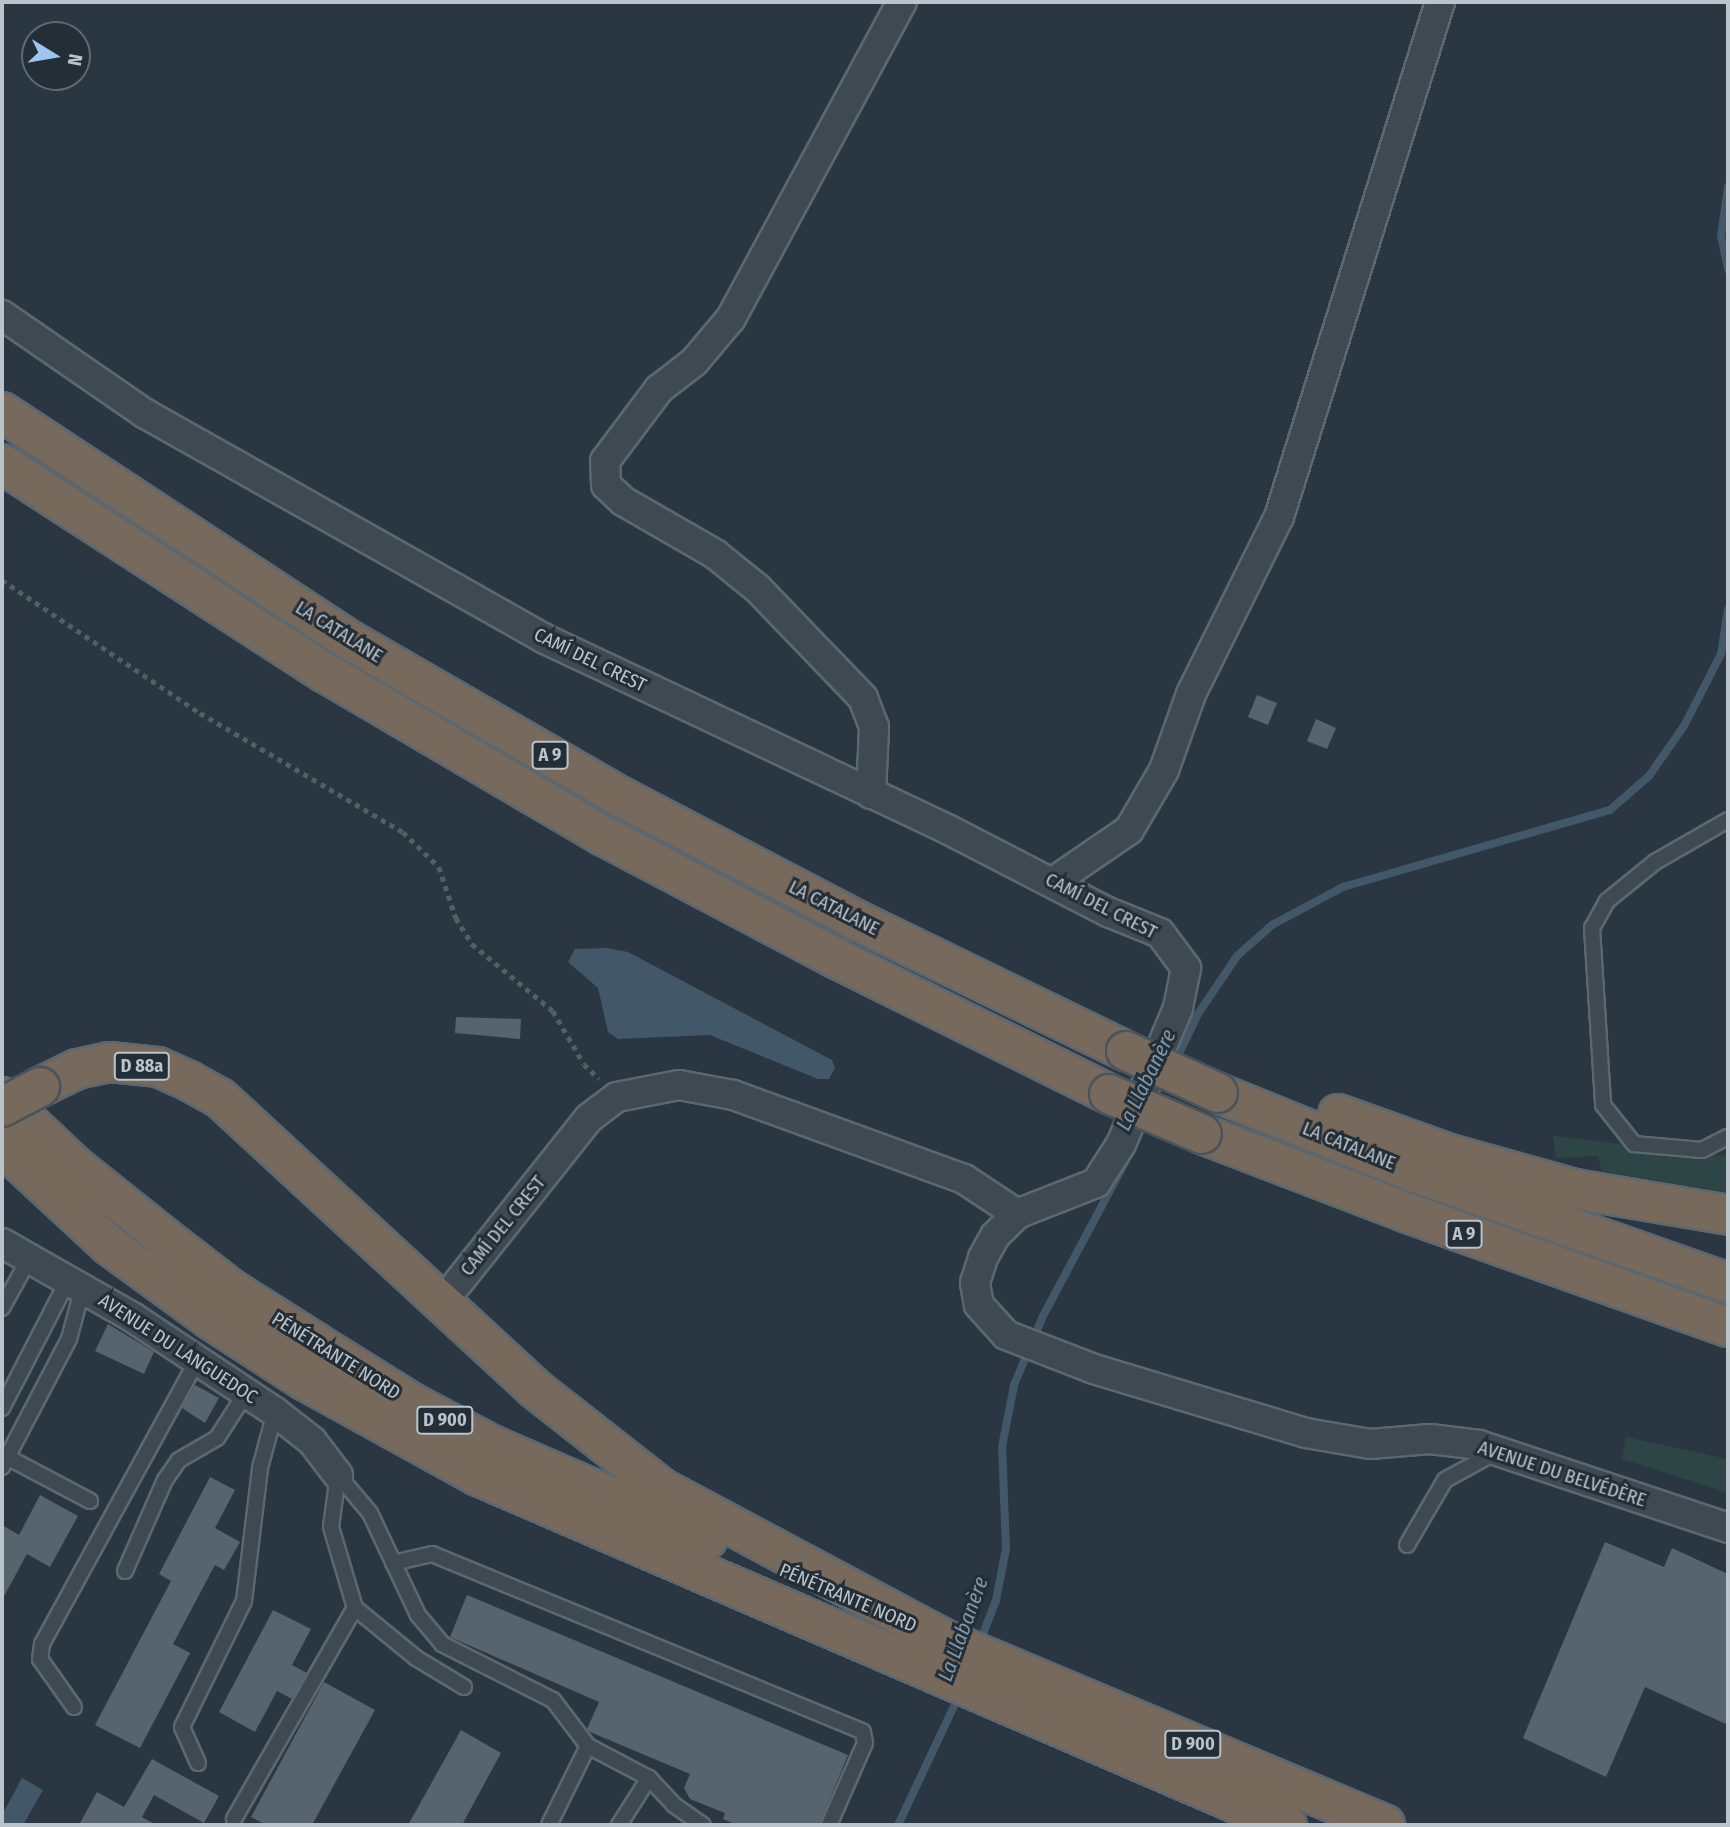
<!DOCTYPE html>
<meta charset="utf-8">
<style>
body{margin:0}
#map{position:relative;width:1730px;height:1827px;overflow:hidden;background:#2a3742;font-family:"Fira Sans Condensed",sans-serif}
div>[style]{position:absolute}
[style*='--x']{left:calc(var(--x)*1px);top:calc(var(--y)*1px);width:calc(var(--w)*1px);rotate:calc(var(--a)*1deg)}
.green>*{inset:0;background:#2d4544}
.water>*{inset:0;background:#425768}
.stream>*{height:8px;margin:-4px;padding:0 4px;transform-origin:4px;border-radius:4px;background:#425768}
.building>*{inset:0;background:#56646e}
.path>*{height:4.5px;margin-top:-2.25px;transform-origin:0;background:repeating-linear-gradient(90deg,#4e6262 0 5px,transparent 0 10px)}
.roads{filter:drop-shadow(2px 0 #5c676f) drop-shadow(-2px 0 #5c676f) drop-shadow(0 2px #5c676f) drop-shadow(0 -2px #5c676f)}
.lane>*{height:14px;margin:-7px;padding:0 7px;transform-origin:7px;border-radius:7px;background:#3e4952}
.street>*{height:28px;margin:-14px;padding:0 14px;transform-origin:14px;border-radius:14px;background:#3e4952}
.highway>*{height:38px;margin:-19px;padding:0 19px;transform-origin:19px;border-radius:19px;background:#77695c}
.bridges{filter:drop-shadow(2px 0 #49545c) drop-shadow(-2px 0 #49545c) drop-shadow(0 2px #49545c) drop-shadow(0 -2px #49545c)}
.highway-bridge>*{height:38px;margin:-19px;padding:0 19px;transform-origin:19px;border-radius:19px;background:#77695c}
span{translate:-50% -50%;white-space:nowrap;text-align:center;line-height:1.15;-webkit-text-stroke:6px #232e37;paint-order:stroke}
.shield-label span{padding:2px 5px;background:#232e37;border:2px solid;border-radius:5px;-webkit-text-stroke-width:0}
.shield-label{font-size:18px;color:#bbc4cb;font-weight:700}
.street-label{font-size:19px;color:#bbc4cb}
.water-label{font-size:21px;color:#7f97aa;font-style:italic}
.frame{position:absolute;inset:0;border:4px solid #bbc4cb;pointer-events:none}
.north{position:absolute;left:21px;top:21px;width:70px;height:70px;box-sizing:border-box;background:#232e37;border:2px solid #606a72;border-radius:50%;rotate:101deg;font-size:19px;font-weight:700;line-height:28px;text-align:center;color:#bbc4cb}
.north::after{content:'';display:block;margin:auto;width:24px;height:32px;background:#9dc6ef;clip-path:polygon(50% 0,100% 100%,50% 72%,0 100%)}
</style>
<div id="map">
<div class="green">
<i style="clip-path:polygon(1553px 1136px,1728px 1156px,1728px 1193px,1602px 1171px,1598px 1156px,1556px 1158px)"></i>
<i style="clip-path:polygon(1626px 1437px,1728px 1459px,1728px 1493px,1622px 1459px)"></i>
</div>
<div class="water">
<i style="clip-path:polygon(607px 948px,628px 952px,832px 1060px,835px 1068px,829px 1079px,818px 1079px,710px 1035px,618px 1039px,608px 1032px,598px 988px,568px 962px,575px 949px)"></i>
<i style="clip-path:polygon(22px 1778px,43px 1790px,23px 1825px,5px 1825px,2px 1815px)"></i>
</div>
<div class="stream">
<i style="--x:1728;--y:187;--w:49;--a:98.1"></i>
<i style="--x:1721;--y:236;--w:35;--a:78"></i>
<i style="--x:1175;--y:1062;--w:53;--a:-64.4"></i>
<i style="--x:1198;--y:1014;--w:70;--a:-56.1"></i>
<i style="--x:1237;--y:956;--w:47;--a:-41.5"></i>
<i style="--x:1272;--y:925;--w:81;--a:-28.2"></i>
<i style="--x:1343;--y:887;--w:278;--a:-16.1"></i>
<i style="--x:1610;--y:810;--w:52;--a:-41.1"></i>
<i style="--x:1649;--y:776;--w:61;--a:-55"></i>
<i style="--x:1684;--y:726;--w:81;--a:-62.8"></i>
<i style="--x:1721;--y:654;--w:45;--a:-81"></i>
<i style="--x:980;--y:1642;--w:45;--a:-69.1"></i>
<i style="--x:996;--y:1600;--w:52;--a:-78.9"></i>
<i style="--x:1006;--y:1549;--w:102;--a:-92.2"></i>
<i style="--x:1002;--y:1447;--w:63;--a:-79"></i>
<i style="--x:1014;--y:1385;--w:75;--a:-67.2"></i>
<i style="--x:1043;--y:1316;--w:183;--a:-61.9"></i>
<i style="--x:898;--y:1825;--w:146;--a:-64.8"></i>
</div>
<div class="building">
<i style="clip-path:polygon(1257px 695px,1277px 703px,1268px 725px,1248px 717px)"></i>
<i style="clip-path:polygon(1316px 719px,1336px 728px,1327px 749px,1307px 741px)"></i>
<i style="clip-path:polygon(456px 1017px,521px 1019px,520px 1039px,455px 1033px)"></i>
<i style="clip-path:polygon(108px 1324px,154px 1352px,144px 1374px,95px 1351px)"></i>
<i style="clip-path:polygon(195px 1385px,219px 1398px,205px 1423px,182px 1408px)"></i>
<i style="clip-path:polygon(210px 1477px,235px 1490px,215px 1528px,240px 1542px,224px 1570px,215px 1565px,173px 1644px,190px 1653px,140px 1748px,95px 1725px,171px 1581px,159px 1574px)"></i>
<i style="clip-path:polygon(40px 1495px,78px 1516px,50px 1567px,27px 1554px,2px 1600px,2px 1525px,19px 1535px)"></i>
<i style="clip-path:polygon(1605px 1542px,1664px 1567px,1672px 1548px,1728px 1574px,1728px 1725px,1645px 1687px,1606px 1777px,1523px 1738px)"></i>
<i style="clip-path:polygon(467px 1595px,848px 1755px,819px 1825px,737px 1825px,723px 1819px,725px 1813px,690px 1799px,684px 1788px,690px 1774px,590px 1732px,587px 1729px,599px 1702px,450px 1637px)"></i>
<i style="clip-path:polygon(273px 1610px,311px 1629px,292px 1665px,307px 1673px,292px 1699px,277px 1691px,255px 1732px,219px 1712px)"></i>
<i style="clip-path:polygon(324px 1682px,375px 1710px,312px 1825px,266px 1825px,251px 1817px)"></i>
<i style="clip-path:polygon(461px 1730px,501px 1753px,462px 1825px,408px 1825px)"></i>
<i style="clip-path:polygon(152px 1759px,219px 1796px,204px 1823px,154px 1795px,142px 1817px,156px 1825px,79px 1825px,97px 1792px,124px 1807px)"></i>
</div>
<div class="path">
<i style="--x:2;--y:580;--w:239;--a:33.9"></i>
<i style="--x:200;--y:713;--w:235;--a:30.4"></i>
<i style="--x:403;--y:832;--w:50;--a:44.2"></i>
<i style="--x:439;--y:867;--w:54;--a:71.6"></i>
<i style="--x:456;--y:918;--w:31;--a:58"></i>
<i style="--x:472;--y:944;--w:105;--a:39.6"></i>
<i style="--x:553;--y:1011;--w:61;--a:59.7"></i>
<i style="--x:584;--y:1064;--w:21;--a:45"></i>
</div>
<div class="roads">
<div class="lane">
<i style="--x:1728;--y:820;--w:84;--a:150.1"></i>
<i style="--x:1655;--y:862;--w:62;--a:140.9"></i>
<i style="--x:1607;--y:901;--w:31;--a:119"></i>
<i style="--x:1592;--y:928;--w:177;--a:86.4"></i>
<i style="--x:1603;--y:1105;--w:50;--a:51.5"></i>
<i style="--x:1634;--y:1144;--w:68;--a:5"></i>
<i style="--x:1702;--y:1150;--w:29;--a:-27"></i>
<i style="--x:2;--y:1308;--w:58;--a:-61.2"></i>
<i style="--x:2;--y:1408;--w:146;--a:-62.7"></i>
<i style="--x:7;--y:1457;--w:94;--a:27.9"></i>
<i style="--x:2;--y:1467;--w:144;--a:-62.4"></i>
<i style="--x:69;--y:1339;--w:54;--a:-74.9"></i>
<i style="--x:338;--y:1475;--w:50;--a:49.9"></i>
<i style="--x:370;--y:1513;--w:113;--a:64.8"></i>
<i style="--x:418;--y:1615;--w:38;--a:50"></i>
<i style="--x:442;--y:1644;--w:124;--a:26.8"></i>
<i style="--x:553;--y:1700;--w:58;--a:52.7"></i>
<i style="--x:588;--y:1746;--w:88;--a:116.3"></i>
<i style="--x:338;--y:1475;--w:52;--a:97.7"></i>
<i style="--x:331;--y:1527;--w:84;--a:73.5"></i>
<i style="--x:355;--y:1608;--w:79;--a:39.3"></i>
<i style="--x:416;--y:1658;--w:56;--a:31.1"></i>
<i style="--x:1407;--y:1545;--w:75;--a:-59.7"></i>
<i style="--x:1445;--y:1480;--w:58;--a:-28.8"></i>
<i style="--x:393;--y:1563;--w:40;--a:-13"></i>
<i style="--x:432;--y:1554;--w:466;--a:22.4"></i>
<i style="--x:863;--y:1732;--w:11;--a:80"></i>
<i style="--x:865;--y:1743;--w:90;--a:113.7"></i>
<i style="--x:125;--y:1571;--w:99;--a:-66.3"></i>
<i style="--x:165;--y:1480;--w:24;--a:-55"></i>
<i style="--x:179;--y:1460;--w:44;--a:-30.1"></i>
<i style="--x:217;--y:1438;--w:54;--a:-57.2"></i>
<i style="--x:74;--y:1707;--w:59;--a:-125.3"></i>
<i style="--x:40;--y:1659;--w:15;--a:-82"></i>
<i style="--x:42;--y:1644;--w:323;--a:-61.3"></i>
<i style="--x:588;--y:1746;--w:69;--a:27.7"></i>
<i style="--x:649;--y:1778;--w:37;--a:47"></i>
<i style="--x:674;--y:1805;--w:35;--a:35"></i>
<i style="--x:198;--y:1763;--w:39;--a:-114"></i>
<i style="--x:182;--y:1727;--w:140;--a:-63.8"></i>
<i style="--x:244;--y:1601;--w:134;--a:-83.1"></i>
<i style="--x:260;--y:1468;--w:58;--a:-75"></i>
<i style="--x:234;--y:1819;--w:243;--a:-60.2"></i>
<i style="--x:619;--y:1825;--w:56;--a:-57.4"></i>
</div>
<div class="street">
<i style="--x:2;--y:315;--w:173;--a:34.6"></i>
<i style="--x:144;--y:413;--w:458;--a:29.4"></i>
<i style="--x:543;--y:638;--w:449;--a:25.3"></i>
<i style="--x:949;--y:830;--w:179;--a:27.3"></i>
<i style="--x:1108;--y:912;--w:56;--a:22"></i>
<i style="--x:1160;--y:933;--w:44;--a:53.4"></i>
<i style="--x:1186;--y:968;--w:41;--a:101.3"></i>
<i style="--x:1178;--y:1008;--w:147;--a:112.7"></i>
<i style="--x:1121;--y:1144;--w:46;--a:122.7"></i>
<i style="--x:1096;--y:1183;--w:85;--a:158.6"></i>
<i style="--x:1017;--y:1214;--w:31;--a:135"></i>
<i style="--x:995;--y:1236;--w:25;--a:119"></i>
<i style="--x:983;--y:1258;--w:26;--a:108"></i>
<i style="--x:975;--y:1283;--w:22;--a:80"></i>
<i style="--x:979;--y:1305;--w:40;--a:48"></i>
<i style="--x:1006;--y:1335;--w:94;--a:21.1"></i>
<i style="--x:1094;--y:1369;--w:221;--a:16.8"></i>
<i style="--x:1306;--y:1433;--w:65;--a:9.8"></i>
<i style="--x:1370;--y:1444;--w:60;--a:-4.8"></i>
<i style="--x:1430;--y:1439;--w:49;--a:7"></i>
<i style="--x:1479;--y:1445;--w:262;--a:18.4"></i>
<i style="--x:871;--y:794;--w:67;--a:-87.4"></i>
<i style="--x:874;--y:727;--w:31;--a:-111"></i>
<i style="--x:863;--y:698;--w:153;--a:-133.9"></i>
<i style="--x:757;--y:588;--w:54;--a:-141"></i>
<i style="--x:715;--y:554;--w:106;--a:-150.1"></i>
<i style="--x:623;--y:501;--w:23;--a:-137"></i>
<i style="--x:606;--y:485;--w:24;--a:-92"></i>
<i style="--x:605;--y:461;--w:90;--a:-53.1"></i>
<i style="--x:659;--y:389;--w:44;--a:-37.6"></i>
<i style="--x:694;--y:362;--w:57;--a:-49.9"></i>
<i style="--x:731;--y:318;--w:359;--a:-61.6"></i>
<i style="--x:1053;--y:882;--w:92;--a:-34.4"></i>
<i style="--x:1129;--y:830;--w:69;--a:-59.7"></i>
<i style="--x:1164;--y:770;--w:81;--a:-70.4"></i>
<i style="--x:1191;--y:694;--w:198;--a:-63.6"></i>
<i style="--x:1279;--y:517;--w:540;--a:-72.64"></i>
<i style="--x:2;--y:1243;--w:150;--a:29.6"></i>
<i style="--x:132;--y:1317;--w:172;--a:33.6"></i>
<i style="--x:275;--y:1412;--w:47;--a:38.1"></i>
<i style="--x:312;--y:1441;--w:43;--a:52.6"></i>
<i style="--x:457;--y:1284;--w:212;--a:-51.5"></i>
<i style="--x:589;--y:1118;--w:35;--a:-37"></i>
<i style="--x:617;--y:1097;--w:63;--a:-11"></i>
<i style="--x:679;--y:1085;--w:55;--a:10.5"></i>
<i style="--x:733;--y:1095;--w:246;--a:20"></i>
<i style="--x:964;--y:1179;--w:64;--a:33.4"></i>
</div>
<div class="highway">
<i style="--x:2;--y:412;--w:415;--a:33.3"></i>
<i style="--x:349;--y:640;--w:316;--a:30"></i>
<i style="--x:623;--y:798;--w:263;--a:27.6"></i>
<i style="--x:856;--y:920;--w:300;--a:25.9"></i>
<i style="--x:2;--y:464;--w:383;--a:32.9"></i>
<i style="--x:324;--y:672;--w:324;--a:30.4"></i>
<i style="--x:604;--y:836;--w:261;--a:27.8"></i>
<i style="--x:835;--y:958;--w:306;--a:26.4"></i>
<i style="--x:40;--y:1087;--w:41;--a:-25.9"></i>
<i style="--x:77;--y:1069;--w:33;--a:-12"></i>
<i style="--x:109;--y:1062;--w:49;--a:5.8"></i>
<i style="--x:158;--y:1067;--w:34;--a:24"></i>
<i style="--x:189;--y:1081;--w:35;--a:29"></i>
<i style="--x:220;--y:1098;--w:427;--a:42.7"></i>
<i style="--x:534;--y:1388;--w:164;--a:38.1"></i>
<i style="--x:663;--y:1489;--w:323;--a:28.1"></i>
<i style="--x:948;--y:1641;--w:474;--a:22.8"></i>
<i style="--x:1218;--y:1093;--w:214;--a:22"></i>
<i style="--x:1416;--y:1173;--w:331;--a:19.4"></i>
<i style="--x:2;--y:1097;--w:100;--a:43.4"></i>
<i style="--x:75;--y:1166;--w:115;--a:38.7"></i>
<i style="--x:165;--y:1238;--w:83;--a:37.7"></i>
<i style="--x:231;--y:1289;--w:101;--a:32.4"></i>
<i style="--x:316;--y:1343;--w:113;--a:32"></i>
<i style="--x:412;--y:1403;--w:93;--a:27.7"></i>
<i style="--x:494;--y:1446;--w:233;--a:23.5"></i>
<i style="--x:1338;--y:1114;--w:119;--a:19.7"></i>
<i style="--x:1450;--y:1154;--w:130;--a:15.6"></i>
<i style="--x:1575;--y:1189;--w:155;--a:9.6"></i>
<i style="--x:1202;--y:1134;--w:217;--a:21"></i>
<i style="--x:1405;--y:1212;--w:343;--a:19.6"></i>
<i style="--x:2;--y:1146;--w:147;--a:42.8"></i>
<i style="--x:110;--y:1246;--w:124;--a:36.1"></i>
<i style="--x:210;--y:1319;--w:112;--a:33"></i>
<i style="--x:304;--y:1380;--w:199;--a:28.9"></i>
<i style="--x:478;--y:1476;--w:881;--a:23.34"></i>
</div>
</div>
<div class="bridges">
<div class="highway-bridge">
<i style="--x:1126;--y:1051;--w:101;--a:24.5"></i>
<i style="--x:1109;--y:1094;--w:101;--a:23.3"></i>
<i style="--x:2;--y:1107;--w:43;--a:-27.8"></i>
</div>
</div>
<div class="shield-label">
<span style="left:550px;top:755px">A 9</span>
<span style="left:142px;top:1066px">D 88a</span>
<span style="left:1464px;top:1234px">A 9</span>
<span style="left:445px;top:1420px">D 900</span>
<span style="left:1193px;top:1744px">D 900</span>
</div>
<div class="street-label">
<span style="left:339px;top:632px;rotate:32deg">LA CATALANE</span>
<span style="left:590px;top:660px;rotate:26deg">CAMÍ DEL CREST</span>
<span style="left:1101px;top:906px;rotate:27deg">CAMÍ DEL CREST</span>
<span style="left:834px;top:908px;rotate:27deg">LA CATALANE</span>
<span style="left:1349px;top:1146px;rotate:22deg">LA CATALANE</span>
<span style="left:503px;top:1226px;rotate:-51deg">CAMÍ DEL CREST</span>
<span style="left:178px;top:1349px;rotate:33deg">AVENUE DU LANGUEDOC</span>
<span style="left:336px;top:1356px;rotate:32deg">PÉNÉTRANTE NORD</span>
<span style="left:1562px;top:1474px;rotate:18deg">AVENUE DU BELVÉDÈRE</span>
<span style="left:848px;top:1598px;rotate:23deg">PÉNÉTRANTE NORD</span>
</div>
<div class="water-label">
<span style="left:1146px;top:1080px;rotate:-64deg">La Llabanère</span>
<span style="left:963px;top:1629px;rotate:-70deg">La Llabanère</span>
</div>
<div class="frame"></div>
<div class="north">N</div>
</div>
